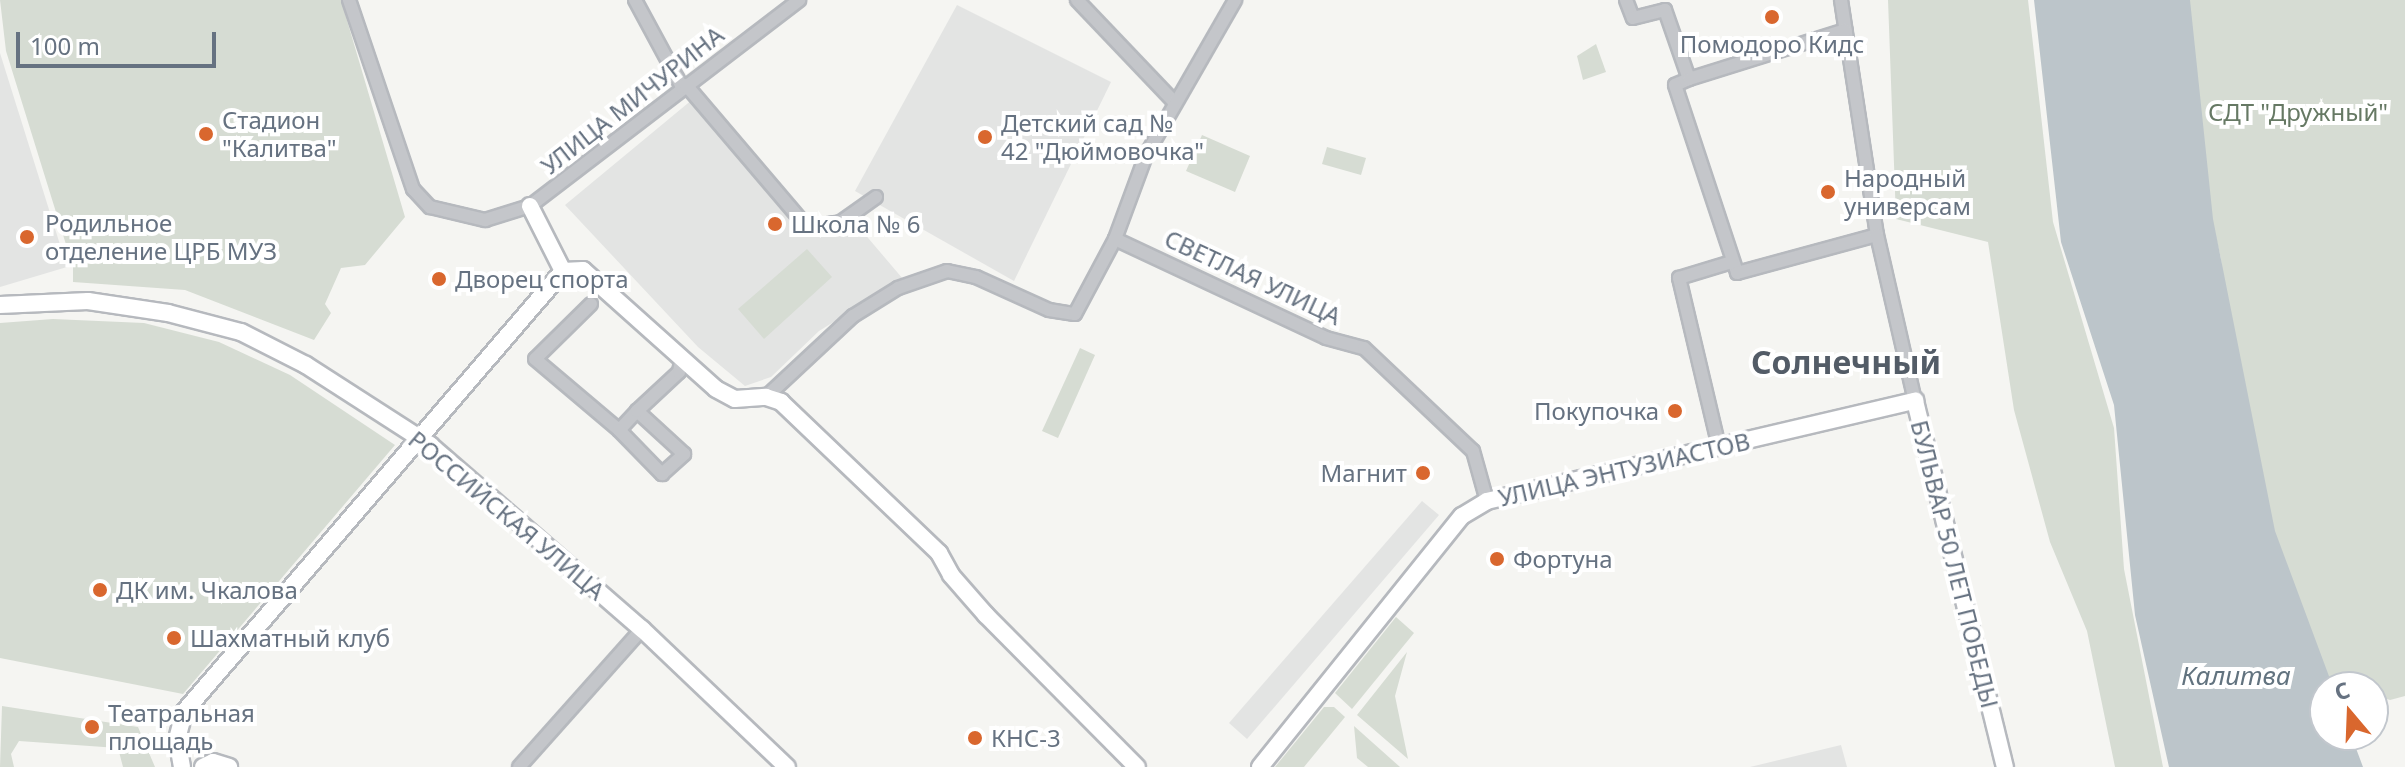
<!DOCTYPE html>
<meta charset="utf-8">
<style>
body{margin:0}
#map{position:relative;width:2405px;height:767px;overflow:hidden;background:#f5f5f2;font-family:"Noto Sans",sans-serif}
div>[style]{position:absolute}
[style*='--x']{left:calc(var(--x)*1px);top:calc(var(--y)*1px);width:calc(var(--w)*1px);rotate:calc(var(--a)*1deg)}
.built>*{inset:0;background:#e3e4e3}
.green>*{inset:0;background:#d6dcd3}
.water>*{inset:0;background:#bcc5ca}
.roads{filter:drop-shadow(2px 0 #b6b9be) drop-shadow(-2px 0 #b6b9be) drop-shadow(0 2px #b6b9be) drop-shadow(0 -2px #b6b9be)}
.street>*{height:12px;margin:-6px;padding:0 6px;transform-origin:6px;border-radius:6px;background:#c4c6ca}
.secondary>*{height:16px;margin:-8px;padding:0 8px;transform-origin:8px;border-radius:8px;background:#fff}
.dots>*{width:22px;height:22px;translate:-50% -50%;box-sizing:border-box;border:4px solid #fff;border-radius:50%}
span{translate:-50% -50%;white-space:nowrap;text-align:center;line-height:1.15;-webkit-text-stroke:8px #fff;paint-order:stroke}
.poi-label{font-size:24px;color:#667281}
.left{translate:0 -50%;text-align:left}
.right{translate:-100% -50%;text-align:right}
.street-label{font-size:24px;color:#667281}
.park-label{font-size:24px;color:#667964}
.water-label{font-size:26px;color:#62737f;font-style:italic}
.district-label{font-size:32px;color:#535c67;font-weight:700}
.north{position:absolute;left:2309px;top:671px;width:80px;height:80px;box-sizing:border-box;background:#fff;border:2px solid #c2c7cd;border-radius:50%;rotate:341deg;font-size:22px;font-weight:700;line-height:32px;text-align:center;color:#667281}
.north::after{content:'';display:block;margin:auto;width:28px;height:36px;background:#d9672e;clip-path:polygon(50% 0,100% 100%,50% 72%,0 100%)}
.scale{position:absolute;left:16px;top:32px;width:200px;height:36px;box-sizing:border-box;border:4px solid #667281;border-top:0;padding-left:10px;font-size:24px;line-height:28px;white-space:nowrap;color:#667281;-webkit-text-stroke:6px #fff;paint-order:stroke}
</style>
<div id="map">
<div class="built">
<i style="clip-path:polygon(957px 5px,1111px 82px,1014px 281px,855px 191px)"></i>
<i style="clip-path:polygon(0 53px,67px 267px,0 287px)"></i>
<i style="clip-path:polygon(693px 99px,806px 233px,827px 236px,847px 222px,863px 232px,903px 279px,819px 331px,771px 377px,745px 386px,698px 347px,565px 205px)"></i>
<i style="clip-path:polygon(1422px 501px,1439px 515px,1247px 739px,1229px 723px)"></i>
<i style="clip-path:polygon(1841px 745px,1847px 767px,1750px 767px)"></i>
</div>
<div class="green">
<i style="clip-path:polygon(0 0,341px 0,405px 217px,365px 265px,341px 268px,325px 304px,331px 313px,314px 340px,185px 290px,73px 282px,73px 267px,6px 51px)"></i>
<i style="clip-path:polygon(1888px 0,2028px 0,2053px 222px,2114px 428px,2124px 569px,2163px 767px,2115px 767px,2087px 631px,2050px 542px,2014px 410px,1988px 242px,1896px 219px)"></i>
<i style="clip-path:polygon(2177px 0,2405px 0,2405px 696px,2390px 700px,2373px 694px,2373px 687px,2325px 687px,2293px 623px,2229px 363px,2221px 259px,2185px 105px)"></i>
<i style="clip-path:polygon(1596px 44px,1606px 72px,1583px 80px,1577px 56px)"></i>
<i style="clip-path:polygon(1202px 135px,1250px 156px,1235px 192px,1186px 171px)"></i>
<i style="clip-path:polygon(1327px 147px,1366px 158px,1361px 175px,1322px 164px)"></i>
<i style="clip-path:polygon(807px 249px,832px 277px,764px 339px,738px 309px)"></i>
<i style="clip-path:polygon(53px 319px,144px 323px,219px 342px,290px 375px,395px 445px,183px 694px,0 658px,0 323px)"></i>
<i style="clip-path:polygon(1080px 348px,1095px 355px,1058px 438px,1042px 431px)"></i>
<i style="clip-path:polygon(1396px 617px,1414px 633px,1352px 709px,1335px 693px)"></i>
<i style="clip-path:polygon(1407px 652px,1395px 696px,1408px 759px,1357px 715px)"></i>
<i style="clip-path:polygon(2px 706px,138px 727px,155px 767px,123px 767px,118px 748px,19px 741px,11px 754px,14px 767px,0 767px)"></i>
<i style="clip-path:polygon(1324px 707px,1334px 707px,1345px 717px,1304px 767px,1275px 767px)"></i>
<i style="clip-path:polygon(1354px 726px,1400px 767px,1368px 767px,1357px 758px)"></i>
</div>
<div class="water">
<i style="clip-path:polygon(2034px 0,2190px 0,2213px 219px,2275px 531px,2333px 687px,2325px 687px,2325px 735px,2351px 735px,2363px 767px,2169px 767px,2135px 615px,2114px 405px,2061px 242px)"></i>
</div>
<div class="roads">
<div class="street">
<i style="--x:349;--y:0;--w:200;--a:71.3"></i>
<i style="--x:413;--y:189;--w:25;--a:47"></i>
<i style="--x:430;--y:207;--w:57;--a:13.3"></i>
<i style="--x:485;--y:220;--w:47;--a:-17.3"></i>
<i style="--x:530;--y:206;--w:339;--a:-37.4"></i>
<i style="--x:635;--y:0;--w:99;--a:61.6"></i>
<i style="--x:1077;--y:0;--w:141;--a:46.4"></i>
<i style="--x:1626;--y:0;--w:19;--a:69"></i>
<i style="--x:1633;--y:18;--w:33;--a:-14"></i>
<i style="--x:1665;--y:10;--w:73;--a:70.8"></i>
<i style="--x:1689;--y:79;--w:15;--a:157"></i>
<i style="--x:1675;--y:85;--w:198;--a:71.7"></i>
<i style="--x:1737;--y:273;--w:145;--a:-15.2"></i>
<i style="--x:1841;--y:0;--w:238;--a:81.3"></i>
<i style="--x:1877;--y:235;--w:170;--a:77.1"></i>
<i style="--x:1689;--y:79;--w:164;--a:-17.4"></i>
<i style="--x:686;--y:85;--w:187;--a:49.6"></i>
<i style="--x:807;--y:227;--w:34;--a:-8"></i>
<i style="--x:841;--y:222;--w:43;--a:-35.5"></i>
<i style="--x:1115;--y:239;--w:233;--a:25.1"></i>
<i style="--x:1326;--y:338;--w:39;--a:15"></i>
<i style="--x:1364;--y:348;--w:150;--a:43.4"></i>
<i style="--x:1473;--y:451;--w:52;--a:74.4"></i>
<i style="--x:591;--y:304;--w:78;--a:135.5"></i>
<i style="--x:535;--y:359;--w:110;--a:40.2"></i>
<i style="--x:766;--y:397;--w:119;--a:-43"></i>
<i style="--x:853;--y:316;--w:53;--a:-31.9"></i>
<i style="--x:898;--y:288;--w:52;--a:-19.1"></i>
<i style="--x:947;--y:271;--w:30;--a:12"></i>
<i style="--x:976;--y:277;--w:80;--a:24.3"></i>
<i style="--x:1049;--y:310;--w:26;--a:9"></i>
<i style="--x:1075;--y:314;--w:85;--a:-61.9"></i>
<i style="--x:1115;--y:239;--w:90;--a:-69.7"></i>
<i style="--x:1146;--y:155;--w:179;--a:-60.1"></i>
<i style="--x:637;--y:411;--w:26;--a:133"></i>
<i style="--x:619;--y:430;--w:62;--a:45.7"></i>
<i style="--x:662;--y:474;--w:30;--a:-42"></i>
<i style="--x:684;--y:454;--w:64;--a:-137.5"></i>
<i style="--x:637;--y:411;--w:57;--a:-42.9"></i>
<i style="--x:679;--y:372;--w:10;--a:-79"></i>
<i style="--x:1719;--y:447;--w:174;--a:-103.3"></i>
<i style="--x:1679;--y:278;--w:55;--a:-16.8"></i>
<i style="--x:519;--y:767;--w:185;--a:-48.3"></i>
</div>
<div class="secondary">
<i style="--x:530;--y:206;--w:73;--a:63.1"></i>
<i style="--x:563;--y:271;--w:20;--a:-3"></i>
<i style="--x:583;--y:270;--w:178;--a:41.8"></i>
<i style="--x:716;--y:389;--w:21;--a:28"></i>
<i style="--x:735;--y:399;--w:31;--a:-4"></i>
<i style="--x:766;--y:397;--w:16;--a:18"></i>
<i style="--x:781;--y:402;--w:219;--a:43.7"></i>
<i style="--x:939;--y:553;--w:25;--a:61"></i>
<i style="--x:951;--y:575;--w:53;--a:48.8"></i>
<i style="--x:986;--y:615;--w:214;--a:45.2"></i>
<i style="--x:0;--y:305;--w:88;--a:-2.6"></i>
<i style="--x:88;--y:301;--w:81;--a:8.5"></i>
<i style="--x:168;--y:313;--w:75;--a:14.6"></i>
<i style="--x:241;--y:332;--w:73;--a:26.9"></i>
<i style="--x:306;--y:365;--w:148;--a:32.8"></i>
<i style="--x:430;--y:445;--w:281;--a:41"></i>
<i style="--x:642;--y:629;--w:200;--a:43.6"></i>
<i style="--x:182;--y:767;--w:28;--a:-100"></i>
<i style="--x:177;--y:739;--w:28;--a:-75"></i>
<i style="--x:184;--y:712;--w:581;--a:-49.32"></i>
<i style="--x:203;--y:767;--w:11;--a:-27"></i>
<i style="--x:213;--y:762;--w:17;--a:17"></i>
<i style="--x:1260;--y:767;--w:322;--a:-51.2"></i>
<i style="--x:1462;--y:516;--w:29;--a:-31"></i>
<i style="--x:1487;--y:501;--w:440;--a:-13.2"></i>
<i style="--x:1915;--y:401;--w:377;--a:76.2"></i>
</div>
</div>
<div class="dots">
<i style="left:1772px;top:17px;background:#d9672e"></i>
<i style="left:206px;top:134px;background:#d9672e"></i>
<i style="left:985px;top:137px;background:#d9672e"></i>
<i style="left:1828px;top:192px;background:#d9672e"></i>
<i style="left:775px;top:224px;background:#d9672e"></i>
<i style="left:27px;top:237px;background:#d9672e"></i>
<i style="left:439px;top:279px;background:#d9672e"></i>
<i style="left:1675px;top:411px;background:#d9672e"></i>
<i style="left:1423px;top:473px;background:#d9672e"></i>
<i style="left:1497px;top:559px;background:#d9672e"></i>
<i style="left:100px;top:590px;background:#d9672e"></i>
<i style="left:174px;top:638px;background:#d9672e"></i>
<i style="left:92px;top:727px;background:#d9672e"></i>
<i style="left:975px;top:738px;background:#d9672e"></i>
</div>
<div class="poi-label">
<span style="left:1772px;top:44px">Помодоро Кидс</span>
<span class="left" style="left:222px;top:134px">Стадион<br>"Калитва"</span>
<span class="left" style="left:1001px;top:137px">Детский сад №<br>42 "Дюймовочка"</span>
<span class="left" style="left:1844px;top:192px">Народный<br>универсам</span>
<span class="left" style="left:45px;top:237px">Родильное<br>отделение ЦРБ МУЗ</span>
<span class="left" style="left:791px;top:224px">Школа № 6</span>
<span class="left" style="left:455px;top:279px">Дворец спорта</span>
<span class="right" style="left:1659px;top:411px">Покупочка</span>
<span class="right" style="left:1407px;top:473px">Магнит</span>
<span class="left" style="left:1513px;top:559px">Фортуна</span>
<span class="left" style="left:116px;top:590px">ДК им. Чкалова</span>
<span class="left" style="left:190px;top:638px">Шахматный клуб</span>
<span class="left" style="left:108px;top:727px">Театральная<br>площадь</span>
<span class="left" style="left:991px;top:738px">КНС-3</span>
</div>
<div class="street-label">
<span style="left:632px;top:100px;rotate:-38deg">УЛИЦА МИЧУРИНА</span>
<span style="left:1253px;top:277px;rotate:25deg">СВЕТЛАЯ УЛИЦА</span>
<span style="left:1624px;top:469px;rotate:-13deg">УЛИЦА ЭНТУЗИАСТОВ</span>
<span style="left:507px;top:515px;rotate:40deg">РОССИЙСКАЯ УЛИЦА</span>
<span style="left:1955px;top:564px;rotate:76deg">БУЛЬВАР 50 ЛЕТ ПОБЕДЫ</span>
</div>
<div class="park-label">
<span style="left:2298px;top:112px">СДТ "Дружный"</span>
</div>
<div class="water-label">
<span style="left:2236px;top:676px">Калитва</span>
</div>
<div class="district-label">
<span style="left:1846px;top:362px">Солнечный</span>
</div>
<div class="north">С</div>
<div class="scale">100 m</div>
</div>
